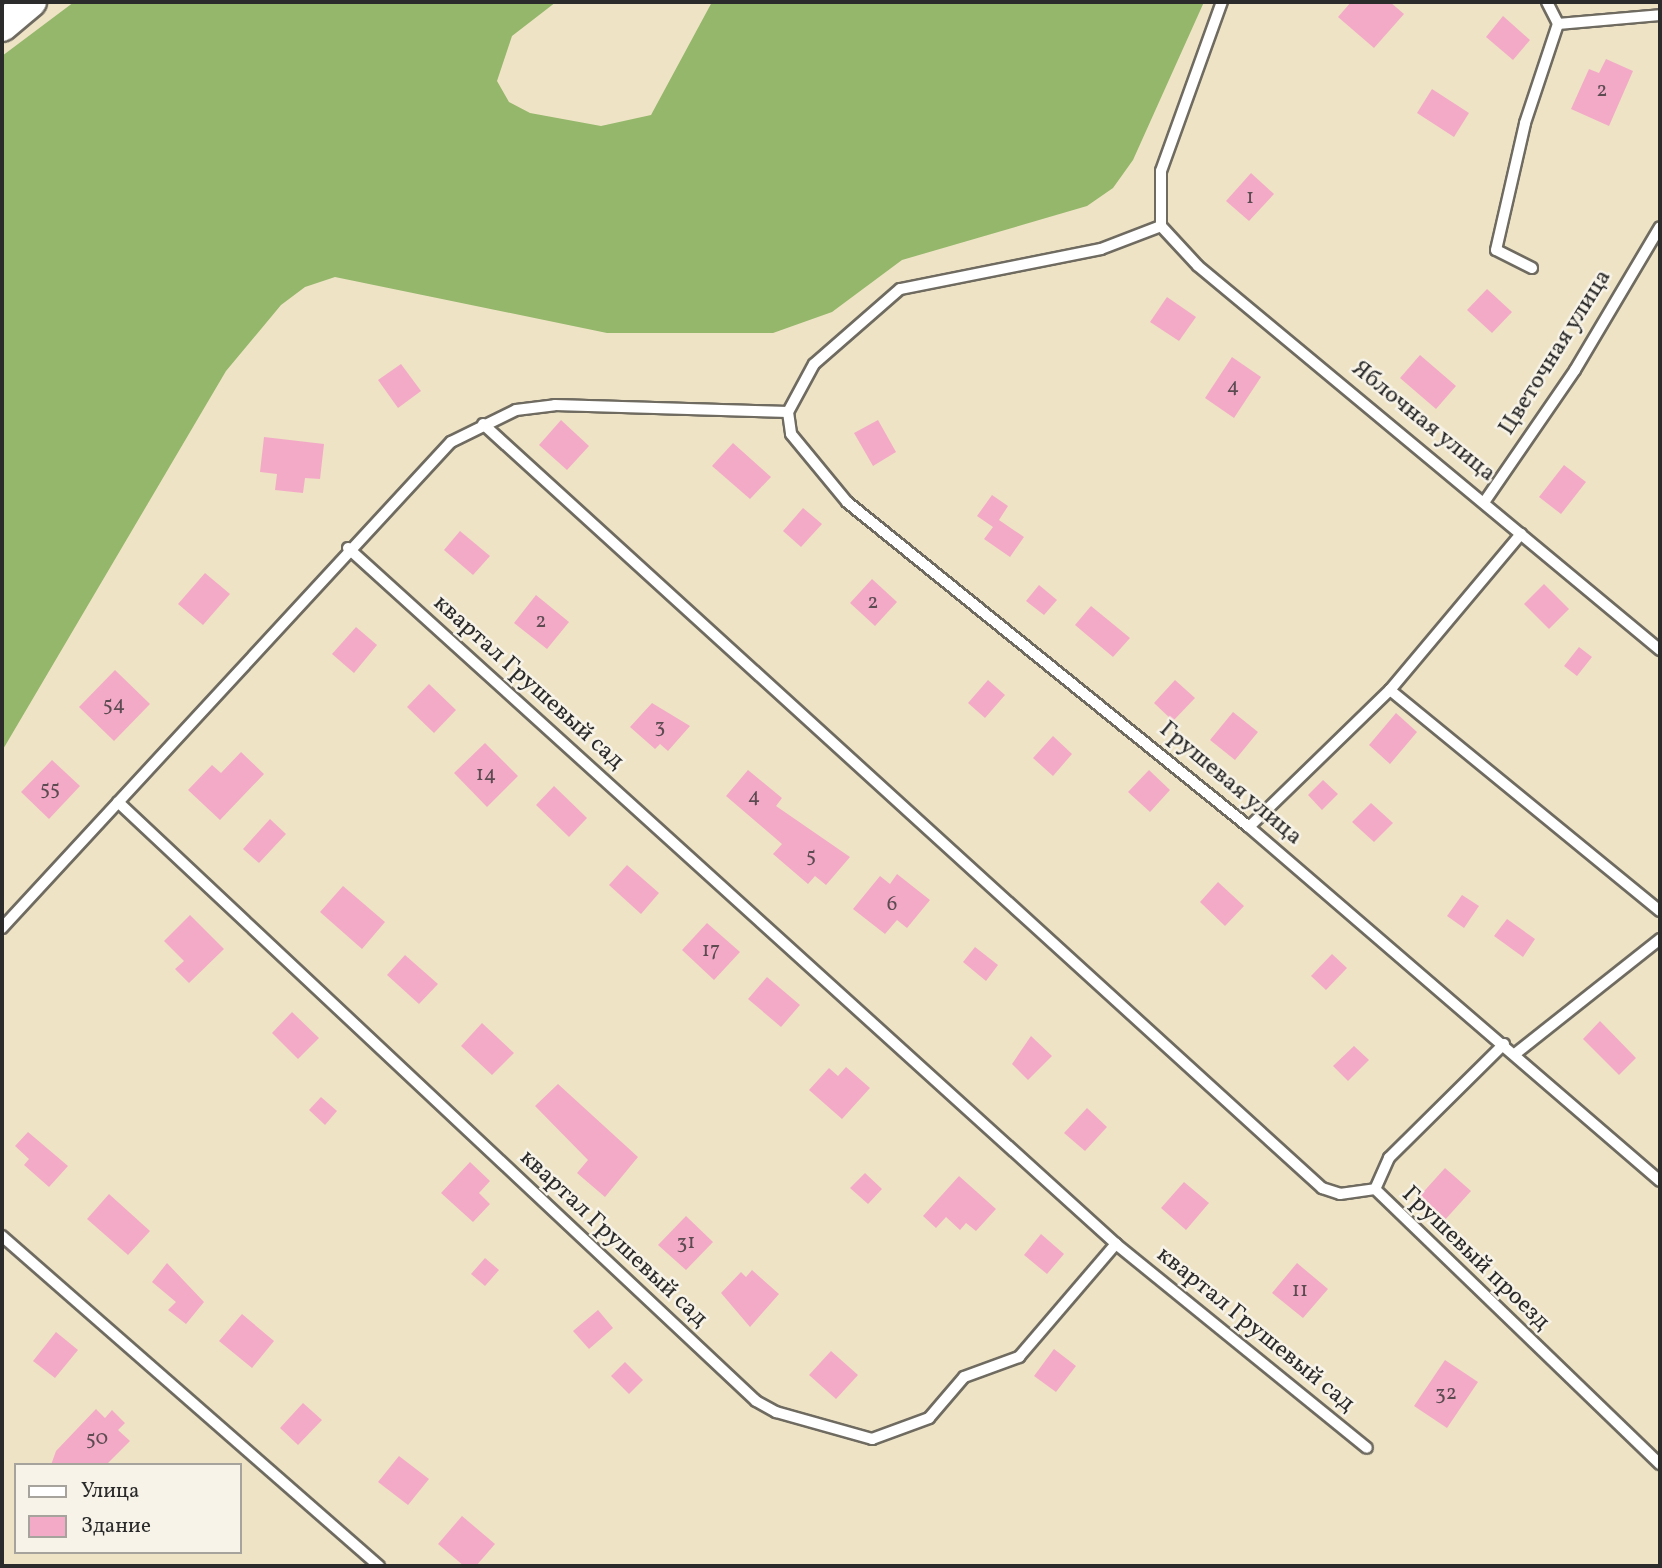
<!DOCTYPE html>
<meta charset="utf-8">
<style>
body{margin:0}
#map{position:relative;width:1662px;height:1568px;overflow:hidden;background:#eee3c5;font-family:Vollkorn,serif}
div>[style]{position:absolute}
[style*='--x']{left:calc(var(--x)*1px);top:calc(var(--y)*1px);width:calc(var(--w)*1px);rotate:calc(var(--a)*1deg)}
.forest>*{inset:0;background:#94b76b}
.building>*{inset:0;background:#f3aac7}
.roads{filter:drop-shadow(2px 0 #6f6b61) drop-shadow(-2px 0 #6f6b61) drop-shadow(0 2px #6f6b61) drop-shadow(0 -2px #6f6b61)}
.lane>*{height:10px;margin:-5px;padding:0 5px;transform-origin:5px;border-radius:5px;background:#fff}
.secondary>*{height:30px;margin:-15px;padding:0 15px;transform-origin:15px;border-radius:15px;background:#fff}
span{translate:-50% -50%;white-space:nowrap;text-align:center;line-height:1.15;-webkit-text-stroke:5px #f7f3e8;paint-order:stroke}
.number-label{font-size:21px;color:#5d4b52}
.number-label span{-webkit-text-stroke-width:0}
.street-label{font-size:24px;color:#2b2b2b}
.frame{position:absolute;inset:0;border:4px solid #2b2b2b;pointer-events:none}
.legend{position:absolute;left:14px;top:1463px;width:228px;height:91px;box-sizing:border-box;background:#f7f3e8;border:2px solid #a5a39c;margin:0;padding:9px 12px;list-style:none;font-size:21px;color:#2b2b2b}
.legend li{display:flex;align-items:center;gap:14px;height:35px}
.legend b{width:35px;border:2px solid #a5a39c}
</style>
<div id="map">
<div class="forest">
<i style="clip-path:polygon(74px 2px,556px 2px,512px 36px,497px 81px,509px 102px,530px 113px,601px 126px,651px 115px,712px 2px,1204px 2px,1133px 160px,1113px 188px,1087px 206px,902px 260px,832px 312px,773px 333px,607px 333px,335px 277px,305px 287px,281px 305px,226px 371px,2px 751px,2px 56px)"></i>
</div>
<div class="building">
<i style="clip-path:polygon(1351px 2px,1390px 2px,1404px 14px,1374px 48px,1338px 17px)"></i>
<i style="clip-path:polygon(1503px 16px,1530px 40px,1513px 60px,1486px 37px)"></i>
<i style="clip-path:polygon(1606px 59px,1633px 71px,1609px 126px,1571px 109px,1589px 69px,1599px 73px)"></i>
<i style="clip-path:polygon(1432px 89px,1469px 113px,1454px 137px,1417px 113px)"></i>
<i style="clip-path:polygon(1251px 173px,1274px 194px,1249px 221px,1226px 201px)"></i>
<i style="clip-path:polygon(1487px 289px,1512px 312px,1492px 333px,1467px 310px)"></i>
<i style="clip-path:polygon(1167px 297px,1196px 317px,1179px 341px,1150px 322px)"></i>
<i style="clip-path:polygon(1420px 355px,1456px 386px,1436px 409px,1400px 378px)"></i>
<i style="clip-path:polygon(1232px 357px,1261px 377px,1234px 418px,1205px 398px)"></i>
<i style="clip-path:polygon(401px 364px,421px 391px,398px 408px,378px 380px)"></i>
<i style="clip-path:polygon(561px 420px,589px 446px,567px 470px,539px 445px)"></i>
<i style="clip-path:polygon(878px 420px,896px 452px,873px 466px,854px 433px)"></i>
<i style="clip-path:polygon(264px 437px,324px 444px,320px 479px,305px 478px,303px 493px,275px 490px,277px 474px,260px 472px)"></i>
<i style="clip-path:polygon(733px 443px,771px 477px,750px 499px,712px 466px)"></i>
<i style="clip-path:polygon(1564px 465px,1586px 482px,1561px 514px,1539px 497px)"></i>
<i style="clip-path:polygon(992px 495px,1008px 506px,999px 520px,1024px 537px,1010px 557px,984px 539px,993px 527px,977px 516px)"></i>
<i style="clip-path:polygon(803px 508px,822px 524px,801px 547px,783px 531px)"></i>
<i style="clip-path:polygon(460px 531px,490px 556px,473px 575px,444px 550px)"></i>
<i style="clip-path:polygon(205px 573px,230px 594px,203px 625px,178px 604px)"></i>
<i style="clip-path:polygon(872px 579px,897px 602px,875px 626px,850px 603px)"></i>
<i style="clip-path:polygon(1544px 584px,1569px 609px,1549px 629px,1524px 604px)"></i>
<i style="clip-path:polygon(1039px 585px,1057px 600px,1044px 615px,1026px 601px)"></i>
<i style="clip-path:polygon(536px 595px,569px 622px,547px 649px,514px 623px)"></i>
<i style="clip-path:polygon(1091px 606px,1130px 638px,1113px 657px,1075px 625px)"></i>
<i style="clip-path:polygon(356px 627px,377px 645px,354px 673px,332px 654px)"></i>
<i style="clip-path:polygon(1579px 647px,1592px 657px,1577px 676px,1564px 666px)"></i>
<i style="clip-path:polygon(115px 670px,150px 704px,114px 741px,79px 707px)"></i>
<i style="clip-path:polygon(988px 680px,1005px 695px,985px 718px,968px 703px)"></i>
<i style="clip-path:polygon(1175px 680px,1195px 698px,1173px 721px,1154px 703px)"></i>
<i style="clip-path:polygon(429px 684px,456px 710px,434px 733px,407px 707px)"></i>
<i style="clip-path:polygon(652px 703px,690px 726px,668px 751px,660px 744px,655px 749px,630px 727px)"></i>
<i style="clip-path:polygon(1233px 712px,1258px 732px,1235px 760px,1210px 740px)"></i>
<i style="clip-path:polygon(1396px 713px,1417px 732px,1390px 764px,1369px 745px)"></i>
<i style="clip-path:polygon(1053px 736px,1072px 754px,1053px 776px,1033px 758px)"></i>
<i style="clip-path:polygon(485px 743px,518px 776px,487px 807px,454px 773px)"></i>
<i style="clip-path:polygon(241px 752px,264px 774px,220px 820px,188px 790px,212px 765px,221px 773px)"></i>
<i style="clip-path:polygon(52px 760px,80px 786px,49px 819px,21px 792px)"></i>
<i style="clip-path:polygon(748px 770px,782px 798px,776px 806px,850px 857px,826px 885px,815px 876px,808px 884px,773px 854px,782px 844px,726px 796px)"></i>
<i style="clip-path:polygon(1149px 770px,1170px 790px,1150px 812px,1128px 792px)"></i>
<i style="clip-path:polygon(1323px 780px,1338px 794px,1322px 810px,1308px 795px)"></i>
<i style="clip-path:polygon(554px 786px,587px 818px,569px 837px,536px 805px)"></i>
<i style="clip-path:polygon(1371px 803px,1393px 823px,1374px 842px,1352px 822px)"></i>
<i style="clip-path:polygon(270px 819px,286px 834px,259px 863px,243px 849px)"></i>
<i style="clip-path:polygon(627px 865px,659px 893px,641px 914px,609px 885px)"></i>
<i style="clip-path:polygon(897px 874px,930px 900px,907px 928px,897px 920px,885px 934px,853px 909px,880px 876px,890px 884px)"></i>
<i style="clip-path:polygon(1218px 882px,1244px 906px,1225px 926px,1200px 902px)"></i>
<i style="clip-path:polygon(343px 886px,385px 922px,362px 949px,320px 912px)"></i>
<i style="clip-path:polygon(1462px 895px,1479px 906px,1464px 928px,1447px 916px)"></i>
<i style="clip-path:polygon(190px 915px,224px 949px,189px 983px,175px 969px,184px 961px,164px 941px)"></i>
<i style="clip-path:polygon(1507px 919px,1535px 939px,1523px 957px,1494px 936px)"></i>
<i style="clip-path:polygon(707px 923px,740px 952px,714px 980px,682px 950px)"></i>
<i style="clip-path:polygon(975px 947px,998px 965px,986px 981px,963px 962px)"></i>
<i style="clip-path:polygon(1332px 954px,1347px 968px,1326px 990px,1311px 976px)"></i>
<i style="clip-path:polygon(405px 955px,438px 984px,419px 1004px,387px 975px)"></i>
<i style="clip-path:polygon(767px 977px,800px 1005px,781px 1027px,748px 999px)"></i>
<i style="clip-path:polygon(292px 1012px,319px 1038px,298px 1059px,272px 1033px)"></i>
<i style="clip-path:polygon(1600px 1021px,1636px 1058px,1619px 1075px,1583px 1039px)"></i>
<i style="clip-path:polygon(482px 1023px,514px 1053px,492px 1075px,461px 1046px)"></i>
<i style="clip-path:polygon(1031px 1036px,1052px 1056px,1028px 1080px,1012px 1064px)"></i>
<i style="clip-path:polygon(1354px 1046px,1369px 1060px,1348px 1081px,1333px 1066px)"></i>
<i style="clip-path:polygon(846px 1067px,870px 1088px,842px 1119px,809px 1090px,829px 1068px,838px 1076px)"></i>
<i style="clip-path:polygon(558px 1084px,638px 1157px,605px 1197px,577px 1173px,588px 1160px,535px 1106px)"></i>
<i style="clip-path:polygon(321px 1097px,337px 1111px,325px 1125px,309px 1110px)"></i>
<i style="clip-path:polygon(1087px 1108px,1107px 1127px,1085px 1151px,1064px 1133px)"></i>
<i style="clip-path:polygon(28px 1132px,68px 1166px,49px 1187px,24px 1165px,29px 1159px,15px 1146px)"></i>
<i style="clip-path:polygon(470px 1162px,490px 1181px,479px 1193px,490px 1204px,473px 1222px,441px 1193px)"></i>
<i style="clip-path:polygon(1445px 1168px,1471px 1191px,1443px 1222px,1417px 1199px)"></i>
<i style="clip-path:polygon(865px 1173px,882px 1189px,868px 1204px,850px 1188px)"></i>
<i style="clip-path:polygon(959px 1176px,996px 1209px,976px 1231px,966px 1223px,960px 1230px,946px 1217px,936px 1228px,923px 1216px)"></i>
<i style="clip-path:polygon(1184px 1182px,1209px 1203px,1186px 1230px,1161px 1208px)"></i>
<i style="clip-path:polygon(109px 1194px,150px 1231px,128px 1255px,87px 1219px)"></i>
<i style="clip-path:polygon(686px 1216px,713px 1242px,686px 1270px,658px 1245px)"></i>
<i style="clip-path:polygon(1041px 1234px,1064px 1254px,1047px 1274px,1024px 1255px)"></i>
<i style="clip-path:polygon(485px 1258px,499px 1270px,485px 1286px,471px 1274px)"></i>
<i style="clip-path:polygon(167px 1263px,204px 1302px,186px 1324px,168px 1310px,176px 1302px,152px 1282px)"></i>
<i style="clip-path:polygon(1297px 1263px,1328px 1289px,1303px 1318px,1272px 1293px)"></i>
<i style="clip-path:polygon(752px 1270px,779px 1294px,750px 1327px,721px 1293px,741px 1272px,746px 1277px)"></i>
<i style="clip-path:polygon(598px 1310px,613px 1328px,589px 1349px,573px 1331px)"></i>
<i style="clip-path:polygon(242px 1314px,274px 1341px,252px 1368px,219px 1341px)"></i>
<i style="clip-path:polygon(56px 1332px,78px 1350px,55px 1378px,33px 1361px)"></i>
<i style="clip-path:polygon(1054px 1349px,1076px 1366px,1056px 1392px,1034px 1376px)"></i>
<i style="clip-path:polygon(831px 1351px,858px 1375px,836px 1399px,809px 1375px)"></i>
<i style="clip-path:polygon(1445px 1360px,1478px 1382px,1447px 1428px,1414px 1406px)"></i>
<i style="clip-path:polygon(625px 1362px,643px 1380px,629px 1394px,611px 1376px)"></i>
<i style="clip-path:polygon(303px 1403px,322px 1420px,298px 1445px,280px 1428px)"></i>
<i style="clip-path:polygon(96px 1409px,105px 1418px,112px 1410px,125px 1423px,118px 1430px,130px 1441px,106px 1465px,51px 1465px,56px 1451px)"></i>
<i style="clip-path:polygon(399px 1456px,429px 1479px,408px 1505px,378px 1482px)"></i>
<i style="clip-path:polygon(462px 1516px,495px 1544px,476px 1566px,464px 1566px,438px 1544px)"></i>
</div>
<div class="roads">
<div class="lane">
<i style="--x:1547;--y:2;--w:25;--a:63"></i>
<i style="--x:1558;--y:24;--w:102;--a:-5"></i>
<i style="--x:1161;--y:226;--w:64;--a:159"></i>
<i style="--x:1101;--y:249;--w:205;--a:168.7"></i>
<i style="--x:900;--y:289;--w:114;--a:138.9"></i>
<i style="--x:814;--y:364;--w:55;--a:118.4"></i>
<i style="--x:788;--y:412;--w:22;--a:82"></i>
<i style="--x:791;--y:434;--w:88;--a:50.5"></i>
<i style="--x:847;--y:502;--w:517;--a:38.95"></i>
<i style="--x:1249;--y:827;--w:542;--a:40.74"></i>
<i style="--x:1161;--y:226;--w:54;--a:47.2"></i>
<i style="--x:1198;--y:266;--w:601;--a:39.73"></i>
<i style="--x:1161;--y:226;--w:55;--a:-90"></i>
<i style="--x:1161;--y:171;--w:180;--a:-70.2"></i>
<i style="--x:1532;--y:268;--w:40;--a:-153.4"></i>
<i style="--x:1496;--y:250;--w:130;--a:-77.1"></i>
<i style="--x:1525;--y:123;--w:104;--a:-71.6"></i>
<i style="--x:483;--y:424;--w:1135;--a:42.32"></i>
<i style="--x:1322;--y:1188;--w:19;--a:18"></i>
<i style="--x:1340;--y:1194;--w:35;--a:-8"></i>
<i style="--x:1485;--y:501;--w:159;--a:-55.5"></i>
<i style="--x:1575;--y:370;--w:166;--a:-59.3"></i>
<i style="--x:348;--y:548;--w:1036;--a:42.18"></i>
<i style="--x:1116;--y:1244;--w:323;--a:39.1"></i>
<i style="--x:1390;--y:690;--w:204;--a:-50"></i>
<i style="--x:118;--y:802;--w:875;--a:43.19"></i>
<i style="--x:756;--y:1401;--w:23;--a:29"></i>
<i style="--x:776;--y:1412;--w:100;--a:15.7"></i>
<i style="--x:872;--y:1439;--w:61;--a:-20.2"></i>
<i style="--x:929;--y:1418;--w:54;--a:-49.5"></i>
<i style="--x:964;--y:1377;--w:59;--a:-20"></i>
<i style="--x:1019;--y:1357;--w:149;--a:-49.4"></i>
<i style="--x:1249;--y:827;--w:197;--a:-44.2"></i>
<i style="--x:1390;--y:690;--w:349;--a:39.3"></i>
<i style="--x:2;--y:928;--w:662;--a:-47.27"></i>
<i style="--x:451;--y:442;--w:72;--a:-26.2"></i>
<i style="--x:516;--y:410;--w:39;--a:-7"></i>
<i style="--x:555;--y:405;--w:233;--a:1.7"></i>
<i style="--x:1504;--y:1044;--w:162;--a:135.3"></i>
<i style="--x:1389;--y:1158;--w:34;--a:114"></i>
<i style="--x:1375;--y:1189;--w:396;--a:44"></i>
<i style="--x:1515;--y:1054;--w:185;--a:-38.4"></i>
<i style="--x:2;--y:1236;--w:501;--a:41.2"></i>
</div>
<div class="secondary">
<i style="--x:2;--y:26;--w:38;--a:-40"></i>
</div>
</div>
<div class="number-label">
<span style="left:1602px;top:91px">2</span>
<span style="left:1250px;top:198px">1</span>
<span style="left:1233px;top:387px">4</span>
<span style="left:873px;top:603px">2</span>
<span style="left:541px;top:622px">2</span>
<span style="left:114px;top:705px">54</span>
<span style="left:660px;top:727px">3</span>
<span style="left:486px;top:775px">14</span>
<span style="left:50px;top:789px">55</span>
<span style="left:754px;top:797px">4</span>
<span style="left:811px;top:856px">5</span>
<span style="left:892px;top:905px">6</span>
<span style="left:711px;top:951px">17</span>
<span style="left:686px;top:1243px">31</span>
<span style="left:1300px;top:1291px">11</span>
<span style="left:1446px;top:1394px">32</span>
<span style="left:97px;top:1439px">50</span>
</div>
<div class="street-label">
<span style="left:1556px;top:353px;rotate:-58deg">Цветочная улица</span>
<span style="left:1423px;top:422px;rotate:39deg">Яблочная улица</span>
<span style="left:528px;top:683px;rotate:42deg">квартал Грушевый сад</span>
<span style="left:1230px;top:784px;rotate:40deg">Грушевая улица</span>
<span style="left:613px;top:1239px;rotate:43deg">квартал Грушевый сад</span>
<span style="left:1475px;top:1259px;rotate:44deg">Грушевый проезд</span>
<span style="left:1255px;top:1330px;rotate:39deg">квартал Грушевый сад</span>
</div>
<div class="frame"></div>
<ul class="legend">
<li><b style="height:9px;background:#fff"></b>Улица</li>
<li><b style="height:19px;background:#f3aac7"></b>Здание</li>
</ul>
</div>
